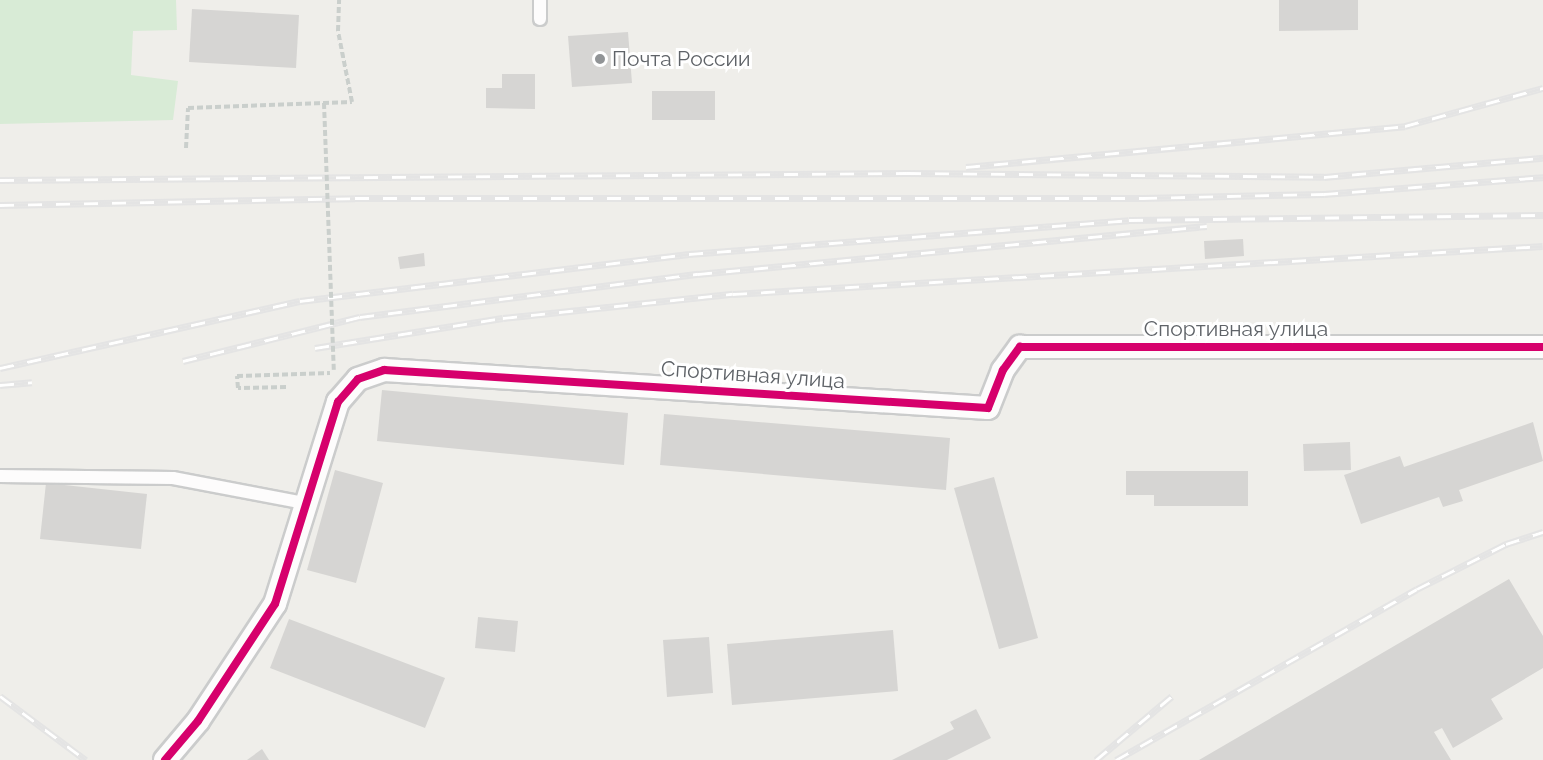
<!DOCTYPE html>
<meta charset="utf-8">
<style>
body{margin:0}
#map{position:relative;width:1543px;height:760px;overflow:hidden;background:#efeeea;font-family:Raleway,sans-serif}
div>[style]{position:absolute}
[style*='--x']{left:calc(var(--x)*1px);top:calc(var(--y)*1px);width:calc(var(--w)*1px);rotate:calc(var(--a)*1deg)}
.green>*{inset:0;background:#d8ebd6}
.building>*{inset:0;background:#d6d5d3}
.path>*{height:4px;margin-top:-2px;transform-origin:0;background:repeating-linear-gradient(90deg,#cacfcc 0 6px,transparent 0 9px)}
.roads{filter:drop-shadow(2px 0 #cbcccc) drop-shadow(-2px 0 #cbcccc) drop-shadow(0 2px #cbcccc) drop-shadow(0 -2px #cbcccc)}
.service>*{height:12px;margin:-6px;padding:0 6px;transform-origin:6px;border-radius:6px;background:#fdfcfc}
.minor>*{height:22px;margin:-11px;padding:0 11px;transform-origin:11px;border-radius:11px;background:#fdfcfc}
.rail>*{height:7px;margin-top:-3.5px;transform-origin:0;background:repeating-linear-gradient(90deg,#fff 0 14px,#e4e4e4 0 28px);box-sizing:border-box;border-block:2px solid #e4e4e4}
.path-bridge>*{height:4px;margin-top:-2px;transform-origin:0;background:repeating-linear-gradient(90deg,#cacfcc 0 6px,transparent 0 9px)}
.cycleway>*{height:8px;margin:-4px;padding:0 4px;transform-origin:4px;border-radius:4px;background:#d6006c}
.dots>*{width:16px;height:16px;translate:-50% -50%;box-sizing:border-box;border:3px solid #fff;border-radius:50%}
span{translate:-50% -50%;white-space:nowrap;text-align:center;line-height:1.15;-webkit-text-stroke:6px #fff;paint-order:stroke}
.poi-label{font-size:21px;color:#5f6368}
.left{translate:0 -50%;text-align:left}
.street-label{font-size:21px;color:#5f6368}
</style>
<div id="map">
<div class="green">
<i style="clip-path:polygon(0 0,176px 0,177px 30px,133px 31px,131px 75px,178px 81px,173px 120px,0 124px)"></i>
</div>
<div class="building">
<i style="clip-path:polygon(1279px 0,1358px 0,1358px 30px,1279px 31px)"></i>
<i style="clip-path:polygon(192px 9px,299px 15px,296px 68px,189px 62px)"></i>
<i style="clip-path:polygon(628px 32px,632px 83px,572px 87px,568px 36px)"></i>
<i style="clip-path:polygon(502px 74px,535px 74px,535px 109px,486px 108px,486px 88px,502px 88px)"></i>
<i style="clip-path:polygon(652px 91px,715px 91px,715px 120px,652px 120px)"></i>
<i style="clip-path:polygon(1243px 239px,1244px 256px,1205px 259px,1204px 241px)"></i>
<i style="clip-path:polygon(424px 253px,425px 266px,400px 269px,398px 257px)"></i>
<i style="clip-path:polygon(382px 390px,628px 413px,624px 465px,377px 441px)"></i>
<i style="clip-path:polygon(664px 414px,950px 438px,946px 490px,660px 465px)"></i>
<i style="clip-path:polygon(1533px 422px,1543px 461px,1459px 490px,1463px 501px,1443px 507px,1439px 497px,1361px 524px,1344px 475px,1400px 456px,1404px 467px)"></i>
<i style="clip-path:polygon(1350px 442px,1351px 470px,1304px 471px,1303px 444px)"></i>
<i style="clip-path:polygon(335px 470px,383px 483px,356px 583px,307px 570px)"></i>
<i style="clip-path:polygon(1126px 471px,1248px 471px,1248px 506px,1154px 506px,1154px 495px,1126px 495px)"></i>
<i style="clip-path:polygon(994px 477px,1038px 638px,999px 649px,954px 488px)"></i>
<i style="clip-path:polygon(46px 483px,147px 494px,141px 549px,40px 539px)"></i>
<i style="clip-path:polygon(1509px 579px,1543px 636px,1543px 668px,1491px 699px,1503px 719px,1453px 748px,1442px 728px,1434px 732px,1451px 760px,1199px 760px)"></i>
<i style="clip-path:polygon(478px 617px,518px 621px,515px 652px,475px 648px)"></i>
<i style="clip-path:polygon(289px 619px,445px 678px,425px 728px,270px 668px)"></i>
<i style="clip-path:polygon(893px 630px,898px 691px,732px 705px,727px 644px)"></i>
<i style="clip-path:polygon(709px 637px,713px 693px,667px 697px,663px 640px)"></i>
<i style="clip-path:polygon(976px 709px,991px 738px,947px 760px,892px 760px,954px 729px,950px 722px)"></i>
<i style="clip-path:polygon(262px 749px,269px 760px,247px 760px)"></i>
</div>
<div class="path">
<i style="--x:186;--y:148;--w:40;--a:-87.1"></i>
<i style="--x:188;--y:108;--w:164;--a:-2.1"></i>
<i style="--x:352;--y:102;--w:72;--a:-101.2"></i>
<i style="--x:338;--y:31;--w:31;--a:-88"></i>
<i style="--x:286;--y:387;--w:48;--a:178.8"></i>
<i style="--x:238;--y:388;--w:12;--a:-95"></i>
<i style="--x:237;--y:376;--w:93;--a:-1.8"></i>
</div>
<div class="roads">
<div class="service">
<i style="--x:540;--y:0;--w:19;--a:90"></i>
<i style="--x:0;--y:476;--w:173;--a:0.7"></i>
<i style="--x:173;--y:478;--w:133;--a:10.8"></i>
</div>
<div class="minor">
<i style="--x:165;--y:760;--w:51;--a:-49.8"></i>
<i style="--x:198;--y:721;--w:140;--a:-56.7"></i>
<i style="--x:275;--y:604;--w:212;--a:-72.7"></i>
<i style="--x:338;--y:402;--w:30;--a:-49"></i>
<i style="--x:358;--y:379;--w:28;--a:-19"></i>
<i style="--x:384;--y:370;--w:605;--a:3.6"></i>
<i style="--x:988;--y:408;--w:41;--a:-68.5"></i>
<i style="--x:1003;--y:370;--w:29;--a:-54"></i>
<i style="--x:1020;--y:347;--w:523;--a:0"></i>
</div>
</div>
<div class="rail">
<i style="--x:966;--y:167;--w:441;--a:-5.3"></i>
<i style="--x:1405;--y:126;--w:143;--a:-15.4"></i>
<i style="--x:0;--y:180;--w:907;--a:-0.44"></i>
<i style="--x:907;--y:173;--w:417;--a:0.5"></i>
<i style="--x:1324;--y:177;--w:220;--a:-5"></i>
<i style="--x:0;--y:205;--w:355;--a:-1.1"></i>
<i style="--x:355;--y:198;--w:788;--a:0"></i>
<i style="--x:1143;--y:198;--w:181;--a:-1.3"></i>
<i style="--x:1324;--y:194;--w:220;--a:-4.4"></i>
<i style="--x:315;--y:348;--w:190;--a:-9.1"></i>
<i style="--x:503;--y:318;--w:231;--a:-6"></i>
<i style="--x:733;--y:294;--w:811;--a:-3.39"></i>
<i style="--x:183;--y:361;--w:182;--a:-14"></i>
<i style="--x:360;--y:317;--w:341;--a:-7.3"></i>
<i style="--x:698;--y:274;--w:511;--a:-5.39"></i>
<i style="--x:0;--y:368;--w:307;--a:-12.6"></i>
<i style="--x:300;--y:301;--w:392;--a:-6.9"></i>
<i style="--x:689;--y:254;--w:441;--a:-4.4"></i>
<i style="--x:1129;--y:220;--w:414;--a:-0.7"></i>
<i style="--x:0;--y:385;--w:32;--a:-5"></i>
<i style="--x:0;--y:696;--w:107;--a:36.7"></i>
<i style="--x:1096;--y:760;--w:99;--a:-40.1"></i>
<i style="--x:1116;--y:760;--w:346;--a:-29.6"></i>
<i style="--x:1417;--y:589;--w:100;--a:-26.8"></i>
<i style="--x:1506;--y:544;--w:39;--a:-18"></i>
</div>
<div class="path-bridge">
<i style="--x:324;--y:103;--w:270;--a:87.9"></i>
</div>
<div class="cycleway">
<i style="--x:165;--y:760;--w:51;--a:-49.8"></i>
<i style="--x:198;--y:721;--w:140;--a:-56.7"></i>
<i style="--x:275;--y:604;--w:212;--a:-72.7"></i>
<i style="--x:338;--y:402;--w:30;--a:-49"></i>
<i style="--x:358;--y:379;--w:28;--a:-19"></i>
<i style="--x:384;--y:370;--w:605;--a:3.6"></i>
<i style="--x:988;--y:408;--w:41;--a:-68.5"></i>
<i style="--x:1003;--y:370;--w:29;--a:-54"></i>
<i style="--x:1020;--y:347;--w:523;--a:0"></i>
</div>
<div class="dots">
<i style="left:600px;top:59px;background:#919496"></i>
</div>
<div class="poi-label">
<span class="left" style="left:612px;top:59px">Почта России</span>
</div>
<div class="street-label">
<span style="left:1236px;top:329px">Спортивная улица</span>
<span style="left:753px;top:375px;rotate:4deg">Спортивная улица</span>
</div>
</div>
